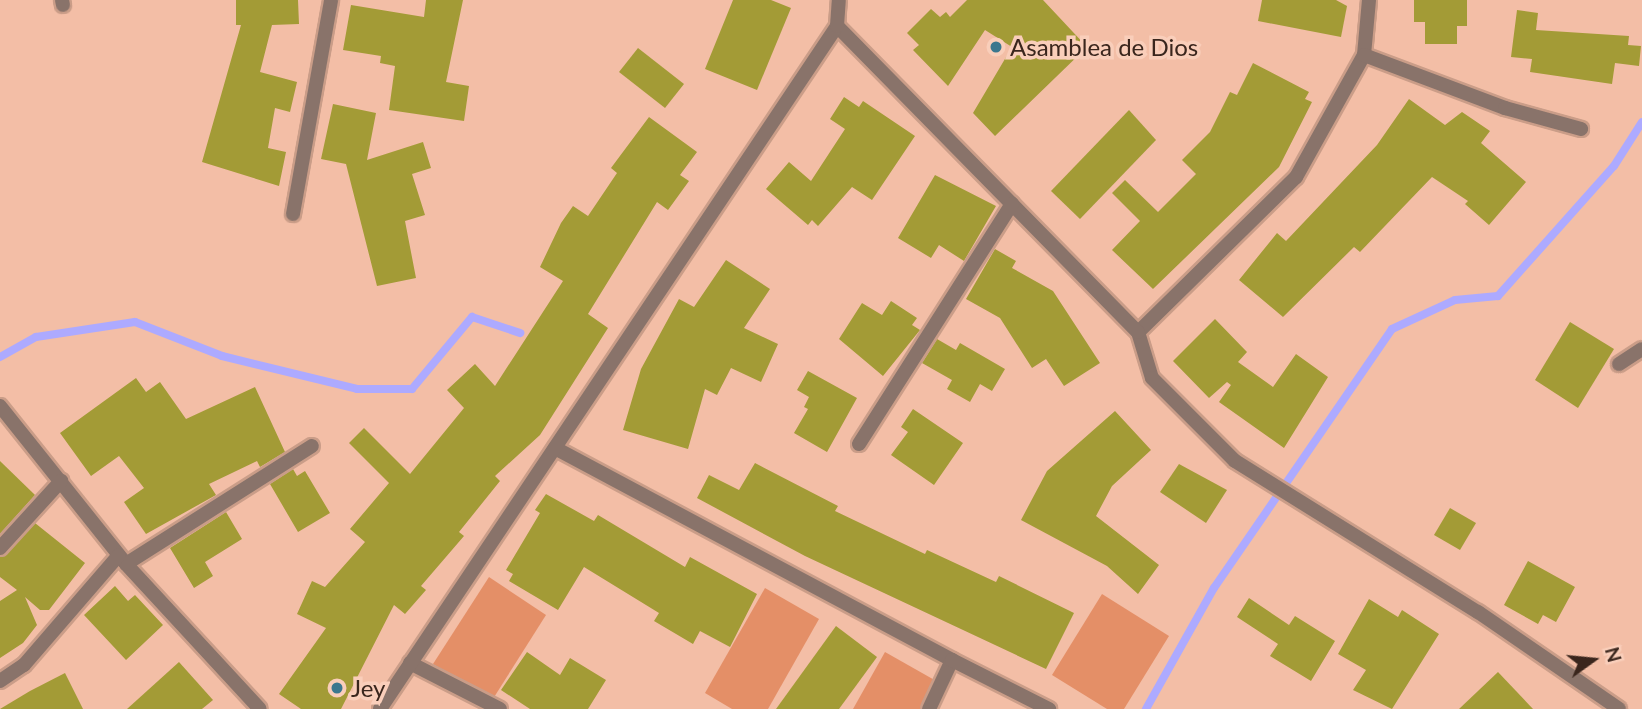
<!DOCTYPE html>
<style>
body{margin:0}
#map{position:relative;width:1642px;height:709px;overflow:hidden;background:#f3bea6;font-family:Lato,sans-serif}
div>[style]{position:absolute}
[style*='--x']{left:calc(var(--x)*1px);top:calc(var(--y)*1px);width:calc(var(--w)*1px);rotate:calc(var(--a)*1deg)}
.green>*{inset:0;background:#e48f67}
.stream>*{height:8px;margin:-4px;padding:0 4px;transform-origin:4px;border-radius:4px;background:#adaaff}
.building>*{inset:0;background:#a39b36}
.roads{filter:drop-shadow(2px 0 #ca9d88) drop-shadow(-2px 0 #ca9d88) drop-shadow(0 2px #ca9d88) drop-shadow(0 -2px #ca9d88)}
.minor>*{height:14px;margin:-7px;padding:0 7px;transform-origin:7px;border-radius:7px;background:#89736a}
.dots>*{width:19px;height:19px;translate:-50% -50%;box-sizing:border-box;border:4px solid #f9ceba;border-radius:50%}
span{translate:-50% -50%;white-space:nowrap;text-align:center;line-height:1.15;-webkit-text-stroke:7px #f9ceba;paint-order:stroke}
.poi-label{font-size:24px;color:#3a261d}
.left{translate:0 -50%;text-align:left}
.north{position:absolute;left:1558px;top:625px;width:70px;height:70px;-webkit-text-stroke:5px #f9ceba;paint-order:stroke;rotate:75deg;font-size:19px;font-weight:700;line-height:28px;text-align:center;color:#3a261d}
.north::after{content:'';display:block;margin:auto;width:24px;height:32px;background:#3a261d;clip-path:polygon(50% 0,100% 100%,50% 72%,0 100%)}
</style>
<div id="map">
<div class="green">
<i style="clip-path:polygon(489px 577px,546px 615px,491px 702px,433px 664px)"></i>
<i style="clip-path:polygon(765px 588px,819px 619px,768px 709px,732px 709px,705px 693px)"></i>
<i style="clip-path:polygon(1102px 594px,1169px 636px,1124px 709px,1107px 709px,1052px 675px)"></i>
<i style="clip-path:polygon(885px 652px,938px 682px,923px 709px,853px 709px)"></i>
</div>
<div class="stream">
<i style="--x:0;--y:357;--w:41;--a:-29.1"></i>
<i style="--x:36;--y:337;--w:100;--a:-8.6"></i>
<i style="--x:135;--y:322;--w:93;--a:21.3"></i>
<i style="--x:222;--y:356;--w:139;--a:13.7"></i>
<i style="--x:357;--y:389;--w:55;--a:0"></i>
<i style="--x:412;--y:389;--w:94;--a:-50.2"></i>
<i style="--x:472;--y:317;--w:51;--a:18.4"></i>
<i style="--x:1146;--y:709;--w:139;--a:-60.7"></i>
<i style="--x:1214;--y:588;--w:314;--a:-55.5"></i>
<i style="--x:1392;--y:329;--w:69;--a:-24.7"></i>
<i style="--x:1455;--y:300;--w:43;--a:-5.3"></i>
<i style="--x:1498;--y:296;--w:174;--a:-48.3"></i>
<i style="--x:1614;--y:166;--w:52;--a:-57.5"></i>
</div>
<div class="building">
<i style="clip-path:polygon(236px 0,298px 0,299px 24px,272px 25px,260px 72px,297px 82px,290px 112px,275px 108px,268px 148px,286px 152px,279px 186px,202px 162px,241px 25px,236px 25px)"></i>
<i style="clip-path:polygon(426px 0,463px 0,446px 82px,469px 86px,464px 121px,389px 110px,395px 66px,380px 63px,381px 56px,343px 50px,351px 5px,424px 17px)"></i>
<i style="clip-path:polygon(733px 0,771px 0,791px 8px,757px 90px,705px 69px)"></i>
<i style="clip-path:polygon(967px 0,1043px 0,1087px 47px,995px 136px,973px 113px,1012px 47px,985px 30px,948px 86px,913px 50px,919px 45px,907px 33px,931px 9px,940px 17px,946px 12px,950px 17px)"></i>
<i style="clip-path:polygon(1262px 0,1336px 0,1347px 6px,1341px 37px,1258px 21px)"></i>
<i style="clip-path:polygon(1414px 0,1467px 0,1467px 26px,1457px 26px,1457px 44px,1425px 44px,1425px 22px,1414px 22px)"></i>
<i style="clip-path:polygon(1517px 10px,1538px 13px,1536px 30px,1629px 36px,1628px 45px,1641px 46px,1639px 66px,1615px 63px,1612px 84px,1530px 72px,1532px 59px,1511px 57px)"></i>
<i style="clip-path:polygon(638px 48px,684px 84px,665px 108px,619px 72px)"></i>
<i style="clip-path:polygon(1253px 63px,1309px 92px,1305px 99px,1312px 102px,1279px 167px,1153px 289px,1112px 250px,1140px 221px,1112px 193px,1125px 180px,1158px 212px,1196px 174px,1182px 160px,1210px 132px,1230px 92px,1237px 95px)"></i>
<i style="clip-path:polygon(844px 97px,859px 107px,863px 101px,915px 136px,872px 200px,852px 187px,818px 226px,812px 220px,808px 225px,766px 189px,789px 162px,811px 181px,845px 129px,830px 119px)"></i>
<i style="clip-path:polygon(1409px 99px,1445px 125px,1462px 112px,1490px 131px,1481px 143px,1526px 182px,1489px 225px,1465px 204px,1468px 201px,1432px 177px,1360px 252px,1354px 247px,1283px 317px,1239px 280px,1277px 233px,1286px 241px,1377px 145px)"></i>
<i style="clip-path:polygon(333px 104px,376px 113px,367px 160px,423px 142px,431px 168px,412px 174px,425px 215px,405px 221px,416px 278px,377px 286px,346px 164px,321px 159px)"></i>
<i style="clip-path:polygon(1129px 110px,1156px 140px,1080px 219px,1051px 191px)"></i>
<i style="clip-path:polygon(649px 117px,697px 152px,680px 175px,689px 181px,668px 210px,657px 202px,588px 314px,608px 328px,540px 435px,495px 476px,500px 481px,459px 532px,464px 536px,421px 586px,426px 590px,405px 614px,394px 605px,341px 709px,301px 709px,279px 694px,326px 628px,297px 614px,312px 581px,325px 587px,365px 542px,350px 529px,389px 483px,349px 443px,364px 428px,410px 474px,464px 408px,447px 390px,475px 364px,495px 386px,563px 281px,540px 267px,561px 223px,573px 206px,588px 216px,617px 173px,611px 168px)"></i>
<i style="clip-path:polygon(935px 175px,996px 206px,964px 261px,939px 245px,931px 258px,898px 238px)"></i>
<i style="clip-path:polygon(995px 249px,1016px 261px,1012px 268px,1053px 291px,1100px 363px,1064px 386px,1046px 359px,1032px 368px,1000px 318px,966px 299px)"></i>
<i style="clip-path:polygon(726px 260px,770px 289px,744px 328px,778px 344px,761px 382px,731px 368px,717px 395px,705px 389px,688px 449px,623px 430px,641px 369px,679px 299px,694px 307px)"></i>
<i style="clip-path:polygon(891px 301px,917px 318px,912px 325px,920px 330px,883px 376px,839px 339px,862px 303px,882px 315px)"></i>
<i style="clip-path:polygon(1215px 319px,1247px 352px,1238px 362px,1273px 387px,1296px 354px,1328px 377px,1284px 448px,1219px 402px,1231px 385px,1227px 382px,1209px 398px,1173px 361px)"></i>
<i style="clip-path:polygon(1570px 322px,1614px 349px,1578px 408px,1535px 380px)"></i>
<i style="clip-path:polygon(937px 339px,956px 350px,960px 343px,1005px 369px,992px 391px,980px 384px,970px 402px,947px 389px,952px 380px,922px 363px)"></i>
<i style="clip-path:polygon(808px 371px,857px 398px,827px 452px,794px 433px,808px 409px,804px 407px,809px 397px,797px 390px)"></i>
<i style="clip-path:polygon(136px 378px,146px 392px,160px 382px,186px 419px,255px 387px,285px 452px,260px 467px,257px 461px,209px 484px,216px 495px,146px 534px,124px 502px,144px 488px,119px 456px,91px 476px,60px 433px)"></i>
<i style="clip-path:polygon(913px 409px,963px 443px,934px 485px,891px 455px,908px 432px,901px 427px)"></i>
<i style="clip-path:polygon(1115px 411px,1151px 450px,1112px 486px,1096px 516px,1159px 565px,1138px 594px,1107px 566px,1021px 520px,1047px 471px)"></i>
<i style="clip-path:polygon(0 461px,35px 495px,0 534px)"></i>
<i style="clip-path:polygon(755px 463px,838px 506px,835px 511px,925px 554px,927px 550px,996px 582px,999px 576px,1074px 613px,1046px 669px,805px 556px,697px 498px,709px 475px,739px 490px)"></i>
<i style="clip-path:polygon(1179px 464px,1227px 490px,1206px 523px,1160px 492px)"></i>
<i style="clip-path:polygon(293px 469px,297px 476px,305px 471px,330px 513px,298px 532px,270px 484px)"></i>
<i style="clip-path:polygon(546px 494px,594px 521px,598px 515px,685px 567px,690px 557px,757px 594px,730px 647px,700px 631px,693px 644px,654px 621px,659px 613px,584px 567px,558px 610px,509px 581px,513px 574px,506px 570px,540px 513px,535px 510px)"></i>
<i style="clip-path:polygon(1450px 508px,1476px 523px,1460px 550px,1434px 535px)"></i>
<i style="clip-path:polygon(226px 512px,242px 539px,205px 562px,213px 576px,194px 588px,170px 548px)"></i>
<i style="clip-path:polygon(35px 523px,85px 563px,49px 610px,40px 610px,25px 597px,37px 625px,23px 643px,0 658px,0 601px,17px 590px,0 577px,0 557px)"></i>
<i style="clip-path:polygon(1528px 561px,1575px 587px,1556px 622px,1543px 615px,1538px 624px,1504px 605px)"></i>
<i style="clip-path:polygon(115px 586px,128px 601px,135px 595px,163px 625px,126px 660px,84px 615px)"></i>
<i style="clip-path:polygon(1249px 598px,1289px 625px,1295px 616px,1335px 641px,1311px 681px,1270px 656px,1278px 644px,1237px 617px)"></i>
<i style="clip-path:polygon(1369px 599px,1398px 617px,1402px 610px,1439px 634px,1392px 709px,1353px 690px,1366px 670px,1338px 654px)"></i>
<i style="clip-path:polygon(836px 626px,877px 657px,839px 709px,776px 709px)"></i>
<i style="clip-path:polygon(527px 652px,560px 675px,570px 658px,606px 680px,588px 709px,530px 709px,501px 690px)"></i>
<i style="clip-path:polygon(179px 662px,213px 700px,202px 709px,127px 709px)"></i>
<i style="clip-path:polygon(1498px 672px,1533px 709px,1459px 709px)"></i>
<i style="clip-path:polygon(65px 673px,83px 709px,0 709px,30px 691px)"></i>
</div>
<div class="roads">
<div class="minor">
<i style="--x:62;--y:0;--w:5;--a:79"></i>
<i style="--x:1369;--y:0;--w:55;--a:95.2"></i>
<i style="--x:1364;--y:55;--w:140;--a:119.1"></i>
<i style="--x:1296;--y:177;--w:221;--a:135.5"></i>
<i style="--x:1138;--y:332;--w:48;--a:73.1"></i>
<i style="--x:1152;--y:378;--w:117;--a:45"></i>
<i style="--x:1235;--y:461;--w:286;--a:31.9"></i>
<i style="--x:1478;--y:612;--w:171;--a:34.5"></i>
<i style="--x:837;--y:26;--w:429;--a:45.5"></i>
<i style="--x:1364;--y:55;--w:151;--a:20.6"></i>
<i style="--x:1505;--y:108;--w:79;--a:15.4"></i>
<i style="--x:293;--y:214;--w:217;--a:-79.9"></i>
<i style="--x:1619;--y:364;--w:27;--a:-33"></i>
<i style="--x:0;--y:406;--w:202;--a:51.4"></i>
<i style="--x:126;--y:564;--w:197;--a:47.3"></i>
<i style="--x:859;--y:444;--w:285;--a:-57.5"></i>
<i style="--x:555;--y:448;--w:450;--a:28.1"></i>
<i style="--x:952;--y:660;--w:54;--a:115.1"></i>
<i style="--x:0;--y:548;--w:91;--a:-47.7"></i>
<i style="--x:126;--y:564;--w:220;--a:-32.4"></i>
<i style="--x:952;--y:660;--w:109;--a:26.8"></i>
<i style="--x:410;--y:663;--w:101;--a:27.1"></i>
<i style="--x:0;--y:681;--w:29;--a:-34"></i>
<i style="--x:24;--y:665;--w:145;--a:-49.2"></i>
<i style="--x:380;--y:709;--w:822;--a:-56.21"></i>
<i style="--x:837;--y:26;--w:26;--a:-86"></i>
</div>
</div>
<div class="dots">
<i style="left:996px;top:47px;background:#3b778e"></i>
<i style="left:337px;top:688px;background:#3b778e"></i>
</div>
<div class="poi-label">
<span class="left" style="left:1010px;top:47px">Asamblea de Dios</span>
<span class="left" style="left:351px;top:688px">Jey</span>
</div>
<div class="north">N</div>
</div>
